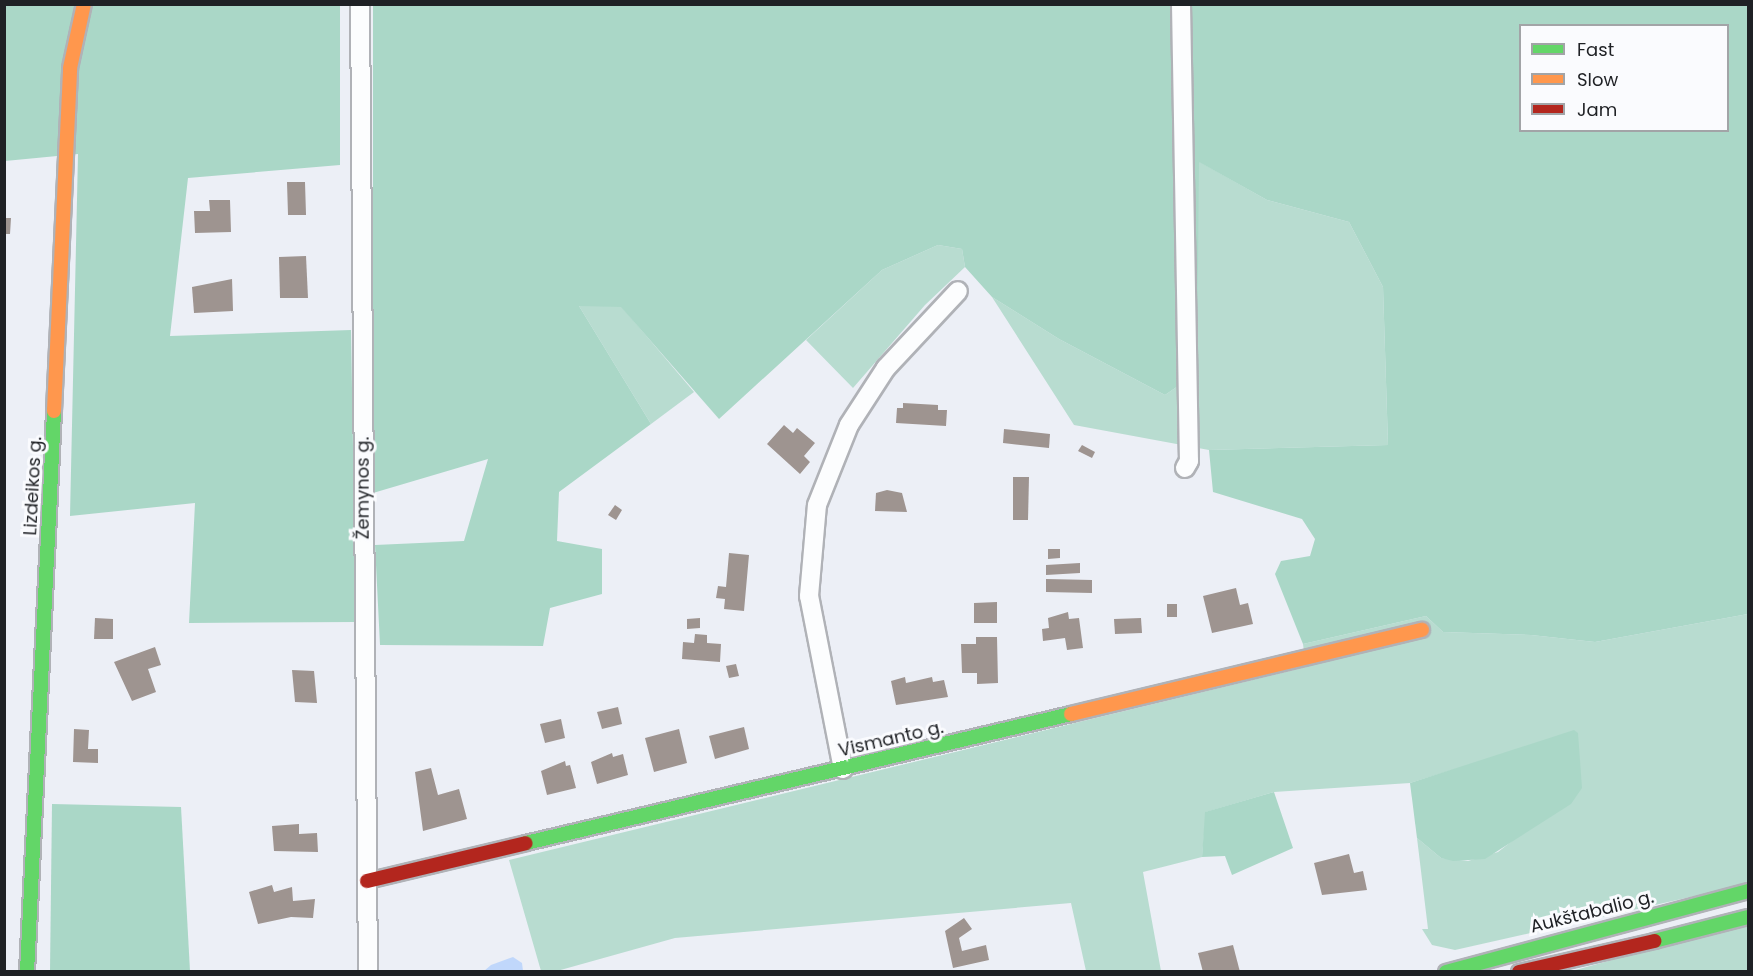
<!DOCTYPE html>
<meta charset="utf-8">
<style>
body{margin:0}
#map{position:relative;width:1753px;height:976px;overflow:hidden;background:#eceff6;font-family:Poppins,sans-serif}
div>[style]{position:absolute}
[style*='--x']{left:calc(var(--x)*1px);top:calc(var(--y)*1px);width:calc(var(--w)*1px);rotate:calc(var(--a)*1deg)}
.green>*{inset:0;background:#b8dcd0}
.forest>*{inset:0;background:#aad7c7}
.water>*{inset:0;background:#c0d7fb}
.building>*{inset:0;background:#9e9490}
.roads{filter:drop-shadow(2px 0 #b0b2b7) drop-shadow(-2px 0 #b0b2b7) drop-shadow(0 2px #b0b2b7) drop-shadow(0 -2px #b0b2b7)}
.street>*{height:18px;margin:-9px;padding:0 9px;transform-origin:9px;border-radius:9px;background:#fcfdfe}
.fast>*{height:14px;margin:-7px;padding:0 7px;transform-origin:7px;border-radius:7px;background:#63d668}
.slow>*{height:14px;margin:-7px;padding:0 7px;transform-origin:7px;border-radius:7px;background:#ff974d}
.jam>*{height:14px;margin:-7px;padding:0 7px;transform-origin:7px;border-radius:7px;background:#b3261e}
span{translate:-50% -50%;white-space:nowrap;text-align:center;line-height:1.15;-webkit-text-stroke:6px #fafbfe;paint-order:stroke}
.street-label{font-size:18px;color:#1f2125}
.frame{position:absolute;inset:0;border:6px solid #1f2125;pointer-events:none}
.legend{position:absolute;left:1519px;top:24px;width:210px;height:108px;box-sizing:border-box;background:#fafbfe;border:2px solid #a2a4a7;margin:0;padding:8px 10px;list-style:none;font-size:18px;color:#1f2125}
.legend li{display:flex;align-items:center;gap:12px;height:30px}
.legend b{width:30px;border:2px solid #a2a4a7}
</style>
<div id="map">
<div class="green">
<i style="clip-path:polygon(1198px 161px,1267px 200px,1349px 222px,1383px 287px,1388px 445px,1209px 450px,1074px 425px,992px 297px,1059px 339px,1165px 395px,1197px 373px)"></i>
<i style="clip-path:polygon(938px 245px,962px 249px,965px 267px,925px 305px,853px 388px,806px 340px,882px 270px)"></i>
<i style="clip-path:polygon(579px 306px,621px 306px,694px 392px,651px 424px)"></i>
<i style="clip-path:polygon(1748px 614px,1748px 884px,1455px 950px,1432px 945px,1422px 929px,1428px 929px,1417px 838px,1441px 858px,1468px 861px,1498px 852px,1525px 831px,1478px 762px,1410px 783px,1274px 792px,1206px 812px,1202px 857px,1143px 872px,1161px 971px,1086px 971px,1071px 903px,675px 938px,557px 971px,541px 971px,509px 860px,1306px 667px,1303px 644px,1426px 616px,1443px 632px,1531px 635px,1595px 642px)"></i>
<i style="clip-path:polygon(1748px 923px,1748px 971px,1568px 972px)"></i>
</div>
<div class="forest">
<i style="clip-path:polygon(4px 5px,340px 5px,340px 165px,188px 178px,170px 336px,351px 330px,356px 622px,189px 623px,195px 503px,70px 516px,78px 154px,5px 161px)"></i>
<i style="clip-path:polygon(evenodd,373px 5px,1748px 5px,1748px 614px,1595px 642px,1531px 635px,1443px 632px,1426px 616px,1303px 644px,1275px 574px,1281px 561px,1310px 556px,1315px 539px,1302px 519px,1213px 492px,1209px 450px,1388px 445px,1383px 287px,1349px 222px,1267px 200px,1199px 162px,1197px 373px,1165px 395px,1059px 339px,992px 297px,965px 267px,962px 249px,938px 245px,882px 270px,719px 419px,621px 307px,579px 306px,651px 424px,559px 492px,557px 541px,602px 549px,602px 594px,550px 608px,543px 646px,380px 645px,375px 545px,464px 541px,488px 459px,373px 493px,373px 5px,1520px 26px,1728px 26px,1728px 130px,1520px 130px,1520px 26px)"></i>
<i style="clip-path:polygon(1574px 730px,1578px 733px,1582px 788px,1571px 804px,1485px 859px,1453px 861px,1441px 858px,1417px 838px,1410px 783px)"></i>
<i style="clip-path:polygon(1274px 792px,1293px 848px,1232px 875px,1225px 856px,1202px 857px,1205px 812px)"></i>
<i style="clip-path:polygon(52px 804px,181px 807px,190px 971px,50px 971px)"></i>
</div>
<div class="water">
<i style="clip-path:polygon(513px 957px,522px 963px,523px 971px,484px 971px,491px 965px)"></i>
</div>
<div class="building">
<i style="clip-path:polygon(287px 182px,305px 182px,306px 215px,288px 215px)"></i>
<i style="clip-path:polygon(209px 200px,230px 200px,231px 232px,195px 233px,194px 211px,210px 211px)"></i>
<i style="clip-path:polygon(4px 218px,11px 218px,10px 234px,4px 234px)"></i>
<i style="clip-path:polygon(306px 256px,308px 298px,280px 298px,279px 257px)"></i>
<i style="clip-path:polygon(232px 279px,233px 311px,194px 313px,192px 287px)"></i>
<i style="clip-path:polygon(903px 403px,938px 405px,938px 410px,947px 410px,946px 426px,896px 423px,897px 408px,903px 408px)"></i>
<i style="clip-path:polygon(784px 425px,793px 433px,797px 428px,815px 443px,804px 456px,810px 462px,800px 474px,767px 444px)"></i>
<i style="clip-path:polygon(1004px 429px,1050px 434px,1049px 448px,1003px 443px)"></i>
<i style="clip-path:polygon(1082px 445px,1095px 452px,1092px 458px,1078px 451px)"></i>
<i style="clip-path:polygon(1013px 477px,1029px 477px,1028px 520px,1013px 520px)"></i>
<i style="clip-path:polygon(887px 490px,902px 493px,907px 512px,875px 511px,876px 493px)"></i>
<i style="clip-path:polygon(615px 505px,622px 510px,616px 520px,608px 515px)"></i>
<i style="clip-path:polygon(1048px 549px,1060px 549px,1060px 558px,1048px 559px)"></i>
<i style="clip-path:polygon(729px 553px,749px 555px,744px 611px,724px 609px,725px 599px,716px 598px,718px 586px,726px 587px)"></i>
<i style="clip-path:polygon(1080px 563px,1080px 573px,1046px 575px,1046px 565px)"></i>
<i style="clip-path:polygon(1046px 579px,1092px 580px,1092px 593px,1046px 592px)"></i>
<i style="clip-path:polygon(1236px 588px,1240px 605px,1248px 603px,1253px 624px,1212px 633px,1203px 596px)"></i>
<i style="clip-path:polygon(997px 602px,997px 623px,974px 623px,974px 603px)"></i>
<i style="clip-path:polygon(1167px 604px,1177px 604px,1177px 617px,1167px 617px)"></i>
<i style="clip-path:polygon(1068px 612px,1069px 619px,1079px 618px,1083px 648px,1067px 650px,1065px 638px,1043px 641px,1042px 629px,1049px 628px,1048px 618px)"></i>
<i style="clip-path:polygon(95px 618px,113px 619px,113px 639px,94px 639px)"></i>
<i style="clip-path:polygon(700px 618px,700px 628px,687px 629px,687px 619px)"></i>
<i style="clip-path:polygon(1141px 618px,1142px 633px,1115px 634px,1114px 619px)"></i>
<i style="clip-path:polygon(695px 634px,707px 635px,707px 643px,721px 644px,720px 662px,682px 659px,683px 642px,694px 643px)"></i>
<i style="clip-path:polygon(976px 637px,997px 637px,998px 683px,977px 684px,977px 673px,962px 673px,961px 644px,976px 644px)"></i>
<i style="clip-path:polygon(155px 647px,161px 665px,148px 669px,156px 692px,132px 701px,114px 662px)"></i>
<i style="clip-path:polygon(736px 664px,739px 676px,729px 678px,726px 666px)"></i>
<i style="clip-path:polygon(292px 670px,314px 671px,317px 703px,295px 702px)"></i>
<i style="clip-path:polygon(905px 677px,906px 683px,932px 677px,933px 682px,944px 680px,948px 697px,896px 705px,891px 681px)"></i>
<i style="clip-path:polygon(618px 707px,622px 724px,602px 729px,597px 712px)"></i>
<i style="clip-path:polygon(561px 719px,565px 738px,545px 743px,540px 724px)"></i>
<i style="clip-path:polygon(744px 727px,749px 749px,715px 759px,709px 736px)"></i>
<i style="clip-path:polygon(74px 729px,89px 730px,88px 749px,98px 749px,98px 763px,73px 762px)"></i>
<i style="clip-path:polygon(679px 729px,687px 763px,654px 772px,645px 738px)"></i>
<i style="clip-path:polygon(612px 753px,613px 757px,623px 754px,628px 775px,597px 784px,591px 762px)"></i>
<i style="clip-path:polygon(565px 761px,566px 766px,570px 765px,576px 788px,547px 795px,541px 771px)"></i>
<i style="clip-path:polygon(431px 768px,438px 795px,459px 789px,467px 819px,423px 831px,415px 772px)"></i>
<i style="clip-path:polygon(299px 824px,299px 834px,317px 833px,318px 852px,274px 851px,272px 826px)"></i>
<i style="clip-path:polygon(1349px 854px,1354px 873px,1363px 871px,1367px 890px,1322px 895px,1314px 863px)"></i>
<i style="clip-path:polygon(272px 885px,274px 892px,292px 887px,293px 901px,315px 899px,313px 918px,291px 917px,258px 924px,249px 892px)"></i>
<i style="clip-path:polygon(964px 918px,972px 929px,959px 938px,962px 951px,986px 945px,989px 960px,953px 968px,945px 931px)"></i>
<i style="clip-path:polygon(1233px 945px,1240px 972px,1203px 972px,1198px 953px)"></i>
</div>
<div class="roads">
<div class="street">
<i style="--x:360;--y:4;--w:968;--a:89.53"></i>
<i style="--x:1181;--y:4;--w:457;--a:89"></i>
<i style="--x:1189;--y:461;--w:8;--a:120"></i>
<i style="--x:843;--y:769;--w:176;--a:-101.1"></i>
<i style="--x:809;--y:596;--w:91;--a:-85"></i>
<i style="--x:817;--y:505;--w:86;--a:-68.2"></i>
<i style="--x:849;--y:425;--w:68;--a:-57"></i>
<i style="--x:886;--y:368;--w:105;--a:-46.9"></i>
</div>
<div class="fast">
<i style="--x:526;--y:843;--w:560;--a:-13.32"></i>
<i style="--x:1654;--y:941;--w:97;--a:-14.3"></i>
<i style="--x:27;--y:972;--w:562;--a:-87.24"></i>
<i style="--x:1446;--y:972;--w:313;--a:-15"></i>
</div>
<div class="slow">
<i style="--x:54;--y:411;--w:343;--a:-87.3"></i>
<i style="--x:70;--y:68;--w:66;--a:-77.7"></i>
<i style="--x:1071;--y:714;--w:361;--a:-13.5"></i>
</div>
<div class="jam">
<i style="--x:367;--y:881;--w:163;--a:-13.4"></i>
<i style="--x:1519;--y:972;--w:139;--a:-12.9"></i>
</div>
</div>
<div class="street-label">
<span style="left:33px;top:486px;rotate:-87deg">Lizdeikos g.</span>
<span style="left:363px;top:488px;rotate:-90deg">Žemynos g.</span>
<span style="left:891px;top:739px;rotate:-13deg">Vismanto g.</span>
<span style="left:1592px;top:912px;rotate:-14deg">Aukštabalio g.</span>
</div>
<div class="frame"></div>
<ul class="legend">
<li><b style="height:8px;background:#63d668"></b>Fast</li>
<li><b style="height:8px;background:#ff974d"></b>Slow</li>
<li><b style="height:8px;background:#b3261e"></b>Jam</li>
</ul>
</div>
